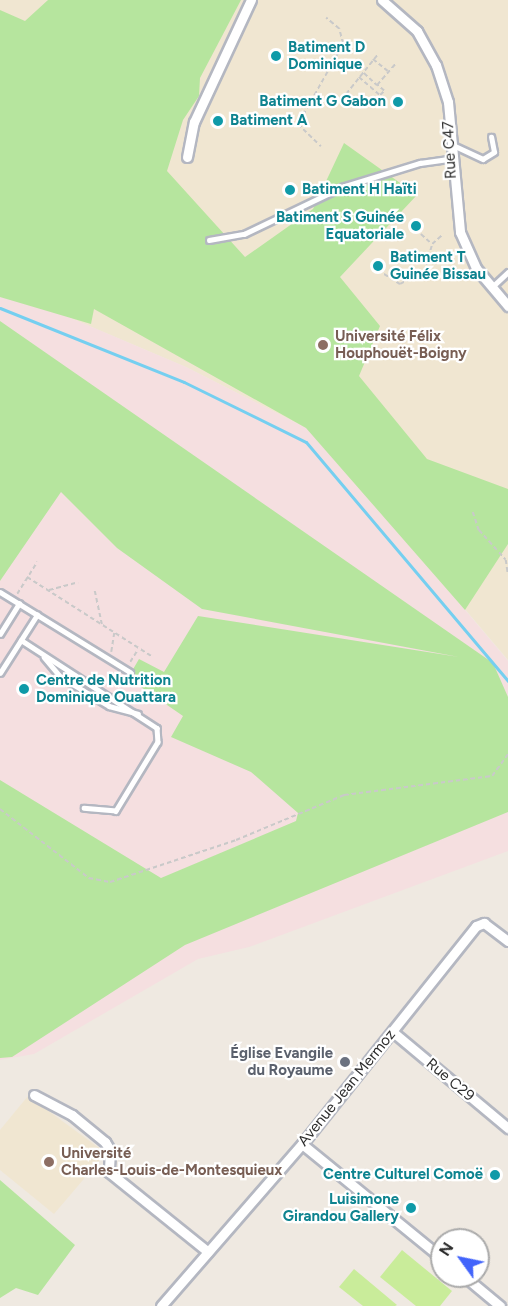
<!DOCTYPE html>
<meta charset="utf-8">
<style>
body{margin:0}
#map{position:relative;width:508px;height:1306px;overflow:hidden;background:#efe9e1;font-family:Figtree,sans-serif}
div>[style]{position:absolute}
[style*='--x']{left:calc(var(--x)*1px);top:calc(var(--y)*1px);width:calc(var(--w)*1px);rotate:calc(var(--a)*1deg)}
.education>*{inset:0;background:#f0e6d1}
.medical>*{inset:0;background:#f5dfe0}
.green>*{inset:0;background:#b6e59e}
.pitch>*{inset:0;background:#c9ec9a}
.stream>*{height:3px;margin:-1.5px;padding:0 1.5px;transform-origin:1.5px;border-radius:1.5px;background:#75cff0}
.path>*{height:1.5px;margin-top:-0.75px;transform-origin:0;background:repeating-linear-gradient(90deg,#c9c9c9 0 4.5px,transparent 0 7.5px)}
.roads{filter:drop-shadow(2px 0 #b4b7c1) drop-shadow(-2px 0 #b4b7c1) drop-shadow(0 2px #b4b7c1) drop-shadow(0 -2px #b4b7c1)}
.lane>*{height:4.5px;margin:-2.25px;padding:0 2.25px;transform-origin:2.25px;border-radius:2.25px;background:#fff}
.street>*{height:9px;margin:-4.5px;padding:0 4.5px;transform-origin:4.5px;border-radius:4.5px;background:#fff}
.dots>*{width:16px;height:16px;translate:-50% -50%;box-sizing:border-box;border:3px solid #fff;border-radius:50%}
span{translate:-50% -50%;white-space:nowrap;text-align:center;line-height:1.15;-webkit-text-stroke:4.5px #fff;paint-order:stroke}
.culture-label{font-size:15px;color:#0d838f;font-weight:700}
.left{translate:0 -50%;text-align:left}
.right{translate:-100% -50%;text-align:right}
.street-label{font-size:15px;color:#2e2e2e}
.education-label{font-size:15px;color:#785e54;font-weight:700}
.worship-label{font-size:15px;color:#5b616d;font-weight:700}
.north{position:absolute;left:430px;top:1228px;width:60px;height:60px;box-sizing:border-box;background:#fff;border:2px solid #ababab;border-radius:50%;rotate:303deg;font-size:16px;font-weight:700;line-height:24px;text-align:center;color:#2e2e2e}
.north::after{content:'';display:block;margin:auto;width:21px;height:27px;background:#4264fb;clip-path:polygon(50% 0,100% 100%,50% 72%,0 100%)}
</style>
<div id="map">
<div class="education">
<i style="clip-path:polygon(0 0,508px 0,508px 660px,316px 433px,186px 367px,0 288px)"></i>
<i style="clip-path:polygon(28px 1096px,106px 1153px,54px 1214px,0 1170px,0 1130px)"></i>
</div>
<div class="medical">
<i style="clip-path:polygon(0 288px,186px 367px,316px 433px,508px 661px,508px 851px,249px 947px,198px 959px,34px 1054px,0 1060px)"></i>
</div>
<div class="green">
<i style="clip-path:polygon(48px 0,241px 0,200px 78px,199px 96px,183px 120px,167px 171px,245px 257px,313px 209px,344px 143px,417px 195px,340px 277px,380px 326px,359px 376px,427px 459px,508px 489px,508px 544px,465px 610px,306px 428px,94px 309px,91px 324px,0 297px,0 10px,25px 21px)"></i>
<i style="clip-path:polygon(0 321px,493px 663px,508px 697px,508px 812px,185px 945px,12px 1057px,0 1058px,0 780px,161px 878px,296px 821px,298px 813px,251px 772px,171px 737px,183px 716px,128px 678px,139px 659px,164px 672px,198px 616px,459px 657px,202px 609px,117px 548px,61px 492px,0 581px)"></i>
<i style="clip-path:polygon(0 1180px,75px 1245px,38px 1295px,16px 1288px,0 1298px)"></i>
</div>
<div class="pitch">
<i style="clip-path:polygon(402px 1250px,452px 1291px,440px 1306px,416px 1306px,380px 1277px)"></i>
<i style="clip-path:polygon(354px 1269px,397px 1305px,395px 1306px,363px 1306px,339px 1287px)"></i>
</div>
<div class="stream">
<i style="--x:0;--y:308;--w:198;--a:21.9"></i>
<i style="--x:184;--y:382;--w:136;--a:26.2"></i>
<i style="--x:306;--y:442;--w:313;--a:49.8"></i>
</div>
<div class="path">
<i style="--x:373;--y:59;--w:19;--a:39"></i>
<i style="--x:364;--y:73;--w:18;--a:43"></i>
<i style="--x:359;--y:77;--w:28;--a:41"></i>
<i style="--x:380;--y:95;--w:6;--a:-45"></i>
<i style="--x:384;--y:91;--w:9;--a:-139"></i>
<i style="--x:377;--y:85;--w:29;--a:-49"></i>
<i style="--x:346;--y:94;--w:51;--a:-51.3"></i>
<i style="--x:303;--y:115;--w:81;--a:-60.6"></i>
<i style="--x:343;--y:44;--w:16;--a:-105"></i>
<i style="--x:339;--y:29;--w:17;--a:-140"></i>
<i style="--x:298;--y:124;--w:32;--a:44"></i>
<i style="--x:421;--y:234;--w:13;--a:42"></i>
<i style="--x:424;--y:272;--w:9;--a:36"></i>
<i style="--x:384;--y:274;--w:19;--a:32"></i>
<i style="--x:400;--y:284;--w:27;--a:-27"></i>
<i style="--x:424;--y:272;--w:29;--a:-74"></i>
<i style="--x:432;--y:244;--w:15;--a:-42"></i>
<i style="--x:473;--y:512;--w:19;--a:72"></i>
<i style="--x:479;--y:530;--w:40;--a:48"></i>
<i style="--x:506;--y:560;--w:14;--a:82"></i>
<i style="--x:27;--y:577;--w:149;--a:32.4"></i>
<i style="--x:49;--y:590;--w:30;--a:-15"></i>
<i style="--x:95;--y:591;--w:34;--a:78"></i>
<i style="--x:17;--y:594;--w:38;--a:-58"></i>
<i style="--x:111;--y:652;--w:19;--a:-81"></i>
<i style="--x:130;--y:662;--w:15;--a:-58"></i>
<i style="--x:0;--y:809;--w:113;--a:37.8"></i>
<i style="--x:89;--y:878;--w:21;--a:11"></i>
<i style="--x:110;--y:882;--w:133;--a:-18.4"></i>
<i style="--x:236;--y:840;--w:117;--a:-22.6"></i>
<i style="--x:344;--y:795;--w:149;--a:-7.3"></i>
<i style="--x:492;--y:776;--w:27;--a:-54"></i>
</div>
<div class="roads">
<div class="lane">
<i style="--x:453;--y:145;--w:33;--a:25"></i>
<i style="--x:483;--y:159;--w:13;--a:-32"></i>
<i style="--x:494;--y:152;--w:15;--a:-101"></i>
<i style="--x:209;--y:240;--w:36;--a:-10"></i>
<i style="--x:244;--y:234;--w:109;--a:-25.6"></i>
<i style="--x:342;--y:187;--w:82;--a:-17.1"></i>
<i style="--x:420;--y:163;--w:30;--a:-8"></i>
<i style="--x:491;--y:288;--w:23;--a:-43"></i>
<i style="--x:0;--y:592;--w:153;--a:31.6"></i>
<i style="--x:0;--y:634;--w:36;--a:-58"></i>
<i style="--x:21;--y:640;--w:162;--a:32.9"></i>
<i style="--x:157;--y:728;--w:14;--a:86"></i>
<i style="--x:158;--y:742;--w:81;--a:121.3"></i>
<i style="--x:116;--y:811;--w:32;--a:-175"></i>
<i style="--x:44;--y:657;--w:26;--a:50"></i>
<i style="--x:61;--y:677;--w:56;--a:31.1"></i>
<i style="--x:109;--y:706;--w:30;--a:15"></i>
<i style="--x:0;--y:673;--w:69;--a:-57.5"></i>
</div>
<div class="street">
<i style="--x:382;--y:0;--w:47;--a:41.5"></i>
<i style="--x:417;--y:31;--w:39;--a:61"></i>
<i style="--x:436;--y:65;--w:39;--a:72"></i>
<i style="--x:448;--y:102;--w:131;--a:84.7"></i>
<i style="--x:460;--y:232;--w:39;--a:66"></i>
<i style="--x:476;--y:268;--w:50;--a:49.9"></i>
<i style="--x:187;--y:157;--w:36;--a:-79"></i>
<i style="--x:194;--y:122;--w:135;--a:-65"></i>
<i style="--x:393;--y:1032;--w:150;--a:39.9"></i>
<i style="--x:34;--y:1095;--w:43;--a:27.8"></i>
<i style="--x:72;--y:1115;--w:43;--a:39.3"></i>
<i style="--x:105;--y:1142;--w:9;--a:58"></i>
<i style="--x:110;--y:1150;--w:22;--a:93"></i>
<i style="--x:109;--y:1172;--w:127;--a:38.9"></i>
<i style="--x:302;--y:1144;--w:181;--a:39.2"></i>
<i style="--x:464;--y:1276;--w:47;--a:39.8"></i>
<i style="--x:161;--y:1306;--w:215;--a:-49"></i>
<i style="--x:302;--y:1144;--w:279;--a:-51.4"></i>
<i style="--x:476;--y:926;--w:9;--a:-21"></i>
<i style="--x:484;--y:923;--w:30;--a:37"></i>
</div>
</div>
<div class="dots">
<i style="left:276px;top:56px;background:#0f9aa8"></i>
<i style="left:398px;top:102px;background:#0f9aa8"></i>
<i style="left:218px;top:121px;background:#0f9aa8"></i>
<i style="left:290px;top:190px;background:#0f9aa8"></i>
<i style="left:416px;top:226px;background:#0f9aa8"></i>
<i style="left:378px;top:266px;background:#0f9aa8"></i>
<i style="left:323px;top:345px;background:#8d6e63"></i>
<i style="left:24px;top:689px;background:#0f9aa8"></i>
<i style="left:345px;top:1062px;background:#6b7280"></i>
<i style="left:49px;top:1162px;background:#8d6e63"></i>
<i style="left:495px;top:1175px;background:#0f9aa8"></i>
<i style="left:411px;top:1208px;background:#0f9aa8"></i>
</div>
<div class="culture-label">
<span class="left" style="left:288px;top:56px">Batiment D<br>Dominique</span>
<span class="right" style="left:386px;top:102px">Batiment G Gabon</span>
<span class="left" style="left:230px;top:121px">Batiment A</span>
<span class="left" style="left:302px;top:190px">Batiment H Haïti</span>
<span class="right" style="left:404px;top:226px">Batiment S Guinée<br>Equatoriale</span>
<span class="left" style="left:390px;top:266px">Batiment T<br>Guinée Bissau</span>
<span class="left" style="left:36px;top:689px">Centre de Nutrition<br>Dominique Ouattara</span>
<span class="right" style="left:483px;top:1175px">Centre Culturel Comoë</span>
<span class="right" style="left:399px;top:1208px">Luisimone<br>Girandou Gallery</span>
</div>
<div class="street-label">
<span style="left:450px;top:150px;rotate:-93deg">Rue C47</span>
<span style="left:450px;top:1080px;rotate:40deg">Rue C29</span>
<span style="left:347px;top:1088px;rotate:-51deg">Avenue Jean Mermoz</span>
</div>
<div class="education-label">
<span class="left" style="left:335px;top:345px">Université Félix<br>Houphouët-Boigny</span>
<span class="left" style="left:61px;top:1162px">Université<br>Charles-Louis-de-Montesquieux</span>
</div>
<div class="worship-label">
<span class="right" style="left:333px;top:1062px">Église Evangile<br>du Royaume</span>
</div>
<div class="north">N</div>
</div>
